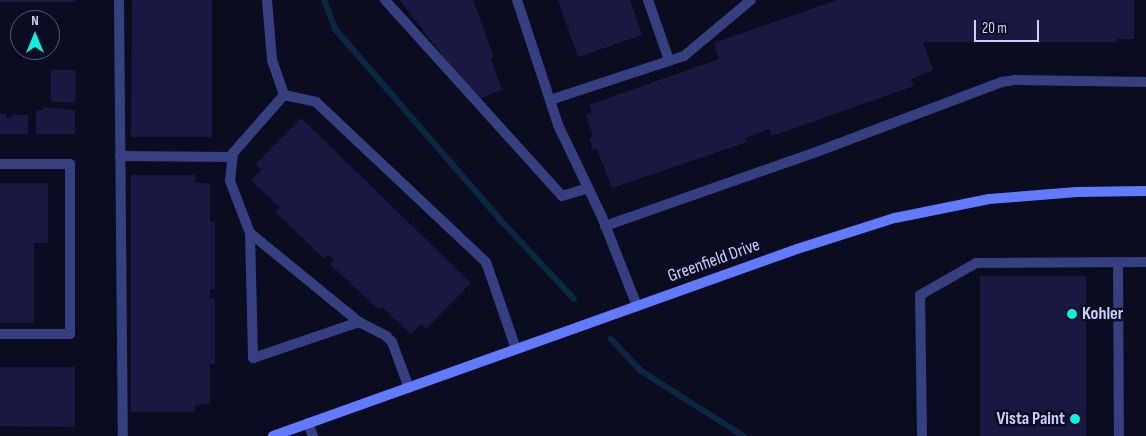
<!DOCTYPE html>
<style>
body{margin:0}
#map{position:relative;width:1146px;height:436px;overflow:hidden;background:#0c0c20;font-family:"Sofia Sans Condensed",sans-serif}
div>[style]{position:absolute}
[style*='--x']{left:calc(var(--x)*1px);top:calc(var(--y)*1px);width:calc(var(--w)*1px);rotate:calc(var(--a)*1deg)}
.stream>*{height:6px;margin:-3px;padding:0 3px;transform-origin:3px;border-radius:3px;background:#0a2841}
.building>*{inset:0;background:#191841}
.lane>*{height:10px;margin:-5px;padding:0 5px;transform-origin:5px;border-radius:5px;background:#364080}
.street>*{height:10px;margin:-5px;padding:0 5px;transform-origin:5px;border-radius:5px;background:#364080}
.secondary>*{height:10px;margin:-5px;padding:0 5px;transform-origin:5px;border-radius:5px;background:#627aff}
.dots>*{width:14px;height:14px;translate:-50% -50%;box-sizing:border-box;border:2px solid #0c0c20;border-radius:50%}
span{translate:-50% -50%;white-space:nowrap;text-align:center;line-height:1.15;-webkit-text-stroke:5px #0c0c20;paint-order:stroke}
.street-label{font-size:18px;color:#cbcfff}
.poi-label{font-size:18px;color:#cbcfff;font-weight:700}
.left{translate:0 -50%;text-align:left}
.right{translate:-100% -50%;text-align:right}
.north{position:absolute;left:10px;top:10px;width:50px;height:50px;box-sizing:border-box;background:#0c0c20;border:1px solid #585a79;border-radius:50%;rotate:0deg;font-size:14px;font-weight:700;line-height:20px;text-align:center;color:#cbcfff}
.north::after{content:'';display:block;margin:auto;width:18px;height:22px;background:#00f6e4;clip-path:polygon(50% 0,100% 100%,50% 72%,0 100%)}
.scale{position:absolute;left:974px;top:20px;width:65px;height:22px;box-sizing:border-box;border:2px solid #cbcfff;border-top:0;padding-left:6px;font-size:15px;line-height:18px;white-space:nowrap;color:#cbcfff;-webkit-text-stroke:4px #0c0c20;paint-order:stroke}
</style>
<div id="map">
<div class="stream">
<i style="--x:324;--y:0;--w:31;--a:69"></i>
<i style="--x:335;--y:29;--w:259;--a:49.1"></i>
<i style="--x:505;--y:225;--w:101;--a:47"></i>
<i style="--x:611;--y:339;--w:44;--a:46.8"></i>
<i style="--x:641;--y:371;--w:122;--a:32.3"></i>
</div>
<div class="building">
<i style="clip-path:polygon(0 0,76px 0,76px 2px,0 2px)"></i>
<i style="clip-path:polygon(132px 0,212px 0,212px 137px,131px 137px)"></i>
<i style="clip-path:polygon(400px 0,473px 0,494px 58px,491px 59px,502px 90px,476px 100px)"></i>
<i style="clip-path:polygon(558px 0,630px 0,642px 35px,578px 57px)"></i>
<i style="clip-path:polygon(837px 0,1134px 0,1134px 39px,1117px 39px,1117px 42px,923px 42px,933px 70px,911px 79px,914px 86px,772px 136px,769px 129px,745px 138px,747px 142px,612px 188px,597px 149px,593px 150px,589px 138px,593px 136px,586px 115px,592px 113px,589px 105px,719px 59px,714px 43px)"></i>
<i style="clip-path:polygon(51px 70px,76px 70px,75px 103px,51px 102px)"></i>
<i style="clip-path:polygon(43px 107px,75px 110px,75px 134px,36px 134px,36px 110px,43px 110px)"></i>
<i style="clip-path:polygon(0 114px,6px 114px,6px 118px,12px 118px,12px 115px,28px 115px,28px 134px,0 134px)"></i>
<i style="clip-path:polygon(301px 118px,471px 283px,426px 329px,421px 324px,411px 334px,382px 307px,379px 310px,330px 264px,334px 260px,328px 254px,324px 259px,276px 212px,280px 208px,251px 180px,261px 170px,256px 164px)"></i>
<i style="clip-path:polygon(131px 175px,195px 175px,195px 183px,210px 183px,210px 222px,215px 222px,215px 289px,210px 289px,210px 298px,215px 298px,215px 364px,210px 364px,210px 404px,195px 405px,195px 412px,131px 412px)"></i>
<i style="clip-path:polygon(0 183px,48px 183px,48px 243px,34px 243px,34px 323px,0 323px)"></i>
<i style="clip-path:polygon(980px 276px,1086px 276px,1086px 436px,980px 436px)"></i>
<i style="clip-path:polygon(0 367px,75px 367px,75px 427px,0 426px)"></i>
</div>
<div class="lane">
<i style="--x:119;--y:0;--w:436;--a:89.5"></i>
<i style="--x:267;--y:0;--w:60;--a:85.2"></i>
<i style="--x:272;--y:60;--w:37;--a:71"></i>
<i style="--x:284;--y:95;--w:77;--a:131.3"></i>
<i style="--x:233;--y:153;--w:28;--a:96"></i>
<i style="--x:230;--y:181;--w:56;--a:69"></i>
<i style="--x:250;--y:233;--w:125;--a:88.6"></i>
<i style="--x:253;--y:358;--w:112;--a:-18.8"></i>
<i style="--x:359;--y:322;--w:30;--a:27"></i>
<i style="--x:386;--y:336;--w:8;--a:45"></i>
<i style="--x:392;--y:342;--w:49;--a:69.7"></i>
<i style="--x:385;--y:0;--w:264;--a:47.9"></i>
<i style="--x:562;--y:196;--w:27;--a:-17"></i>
<i style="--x:517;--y:0;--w:132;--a:71.8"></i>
<i style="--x:558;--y:125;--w:102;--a:64.4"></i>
<i style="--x:602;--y:217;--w:96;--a:68.5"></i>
<i style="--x:648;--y:0;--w:64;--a:70.7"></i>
<i style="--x:284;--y:95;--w:33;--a:12"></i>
<i style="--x:316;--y:102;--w:233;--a:43.3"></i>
<i style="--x:486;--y:262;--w:92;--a:71"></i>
<i style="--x:550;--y:100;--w:141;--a:-18.2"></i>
<i style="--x:684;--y:56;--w:87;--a:-39.9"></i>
<i style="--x:120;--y:156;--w:112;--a:0.5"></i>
<i style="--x:0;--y:164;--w:70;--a:0"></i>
<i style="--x:70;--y:164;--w:170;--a:90"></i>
<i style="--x:70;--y:334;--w:70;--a:180"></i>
<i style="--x:605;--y:226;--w:227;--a:-19.3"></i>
<i style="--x:819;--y:151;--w:196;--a:-20.7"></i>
<i style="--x:1002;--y:82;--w:12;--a:-9"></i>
<i style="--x:1014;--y:80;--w:132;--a:0.9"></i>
<i style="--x:250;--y:233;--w:141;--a:39.2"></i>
<i style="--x:1118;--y:262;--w:174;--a:89.7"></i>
<i style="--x:922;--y:436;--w:141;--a:-90.8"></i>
<i style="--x:920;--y:295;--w:64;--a:-29.7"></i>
<i style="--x:976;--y:263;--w:170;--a:-0.3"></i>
</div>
<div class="street">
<i style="--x:308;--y:423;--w:14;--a:69"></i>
</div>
<div class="secondary">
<i style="--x:273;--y:436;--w:556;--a:-19.64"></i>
<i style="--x:797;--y:249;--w:103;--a:-17.6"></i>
<i style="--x:895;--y:218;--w:96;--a:-11.4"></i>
<i style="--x:989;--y:199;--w:88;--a:-4.5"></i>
<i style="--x:1077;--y:192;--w:69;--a:-0.8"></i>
</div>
<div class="dots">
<i style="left:1072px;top:314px;background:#00f6e4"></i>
<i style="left:1075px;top:419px;background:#00f6e4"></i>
</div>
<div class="street-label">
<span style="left:714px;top:261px;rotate:-20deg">Greenfield Drive</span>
</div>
<div class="poi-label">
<span class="left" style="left:1082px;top:314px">Kohler</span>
<span class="right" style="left:1065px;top:419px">Vista Paint</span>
</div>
<div class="north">N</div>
<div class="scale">20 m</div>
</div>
